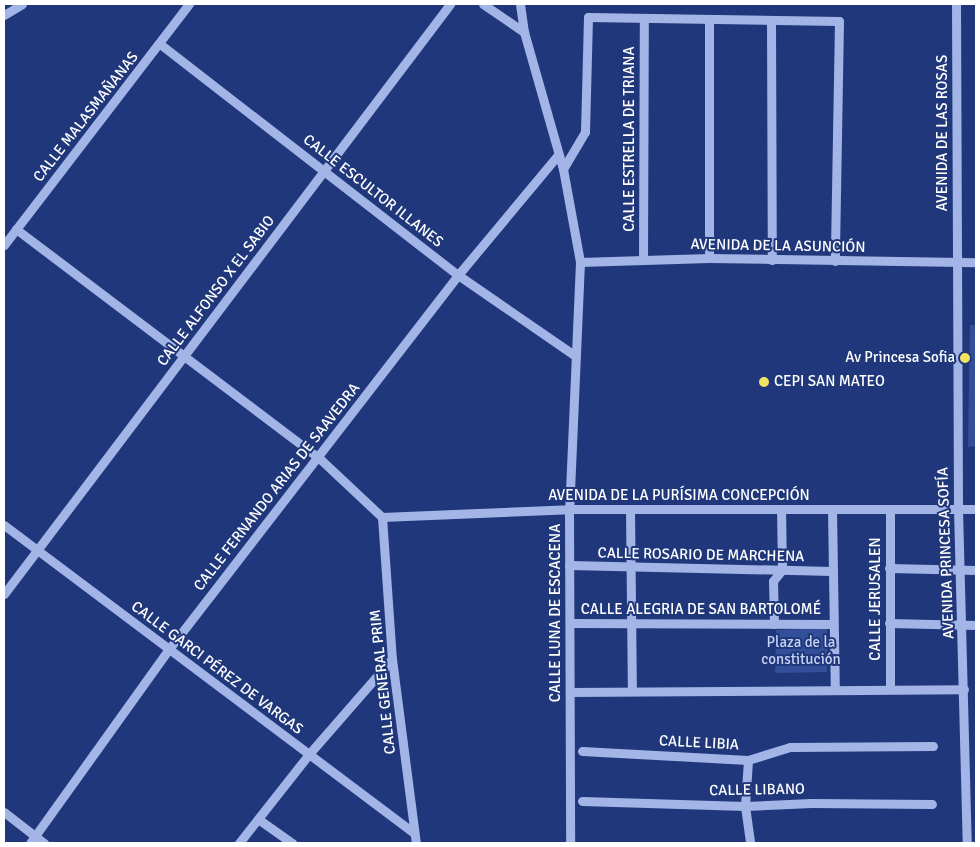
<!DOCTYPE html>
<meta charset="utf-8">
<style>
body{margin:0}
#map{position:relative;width:980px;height:847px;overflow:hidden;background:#20387b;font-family:Signika,sans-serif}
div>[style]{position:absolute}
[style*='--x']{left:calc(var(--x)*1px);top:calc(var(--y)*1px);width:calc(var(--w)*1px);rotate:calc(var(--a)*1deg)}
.green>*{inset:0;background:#334f9a}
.minor>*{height:9px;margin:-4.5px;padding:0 4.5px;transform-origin:4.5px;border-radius:4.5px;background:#a2b5e6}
.dots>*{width:14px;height:14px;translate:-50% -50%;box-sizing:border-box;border:2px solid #20387b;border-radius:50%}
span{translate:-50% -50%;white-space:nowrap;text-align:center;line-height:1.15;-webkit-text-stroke:4px #20387b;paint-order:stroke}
.street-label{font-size:15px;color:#fff}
.poi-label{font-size:15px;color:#fff}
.right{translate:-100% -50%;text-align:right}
.left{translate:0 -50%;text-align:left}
.park-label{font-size:15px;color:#c6d3f5}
.frame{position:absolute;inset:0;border:5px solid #fff;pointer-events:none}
</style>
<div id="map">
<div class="green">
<i style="clip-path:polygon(970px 325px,976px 325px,976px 446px,968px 447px)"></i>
<i style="clip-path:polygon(827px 628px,827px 672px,775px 673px,776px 630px)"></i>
</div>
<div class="minor">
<i style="--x:483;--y:4;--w:50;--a:34.3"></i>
<i style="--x:520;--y:4;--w:28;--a:82"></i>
<i style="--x:524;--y:32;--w:142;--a:74.1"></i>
<i style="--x:563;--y:169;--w:95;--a:79.6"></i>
<i style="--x:580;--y:262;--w:247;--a:92.5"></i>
<i style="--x:569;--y:509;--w:334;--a:89.8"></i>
<i style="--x:956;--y:4;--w:505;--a:89.77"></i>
<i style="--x:958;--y:509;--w:334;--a:88.5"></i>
<i style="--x:4;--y:15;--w:21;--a:-31"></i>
<i style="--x:771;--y:20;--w:240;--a:89.8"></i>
<i style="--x:160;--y:44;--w:377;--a:37.8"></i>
<i style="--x:458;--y:275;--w:141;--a:34.6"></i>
<i style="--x:563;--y:169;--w:43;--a:-59.3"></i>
<i style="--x:585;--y:132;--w:115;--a:-88.5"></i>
<i style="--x:588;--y:17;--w:251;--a:0.9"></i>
<i style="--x:839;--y:21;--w:240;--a:91"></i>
<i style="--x:16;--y:229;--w:378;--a:37.1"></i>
<i style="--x:318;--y:457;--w:88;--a:43.2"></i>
<i style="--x:4;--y:245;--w:304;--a:-52.5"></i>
<i style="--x:709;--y:258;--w:238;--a:-90"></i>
<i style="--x:643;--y:260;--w:242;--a:-89.8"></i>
<i style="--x:580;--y:262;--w:129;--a:-1.8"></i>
<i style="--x:709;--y:258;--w:267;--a:0.9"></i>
<i style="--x:630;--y:509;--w:182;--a:89.4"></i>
<i style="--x:832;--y:509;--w:181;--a:89.1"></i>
<i style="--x:890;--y:509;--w:180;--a:90"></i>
<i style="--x:382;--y:517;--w:187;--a:-2.4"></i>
<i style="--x:569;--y:509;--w:407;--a:0"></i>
<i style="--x:382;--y:517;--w:142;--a:86"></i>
<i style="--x:392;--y:659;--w:186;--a:82.6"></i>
<i style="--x:4;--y:525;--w:513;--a:36.91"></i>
<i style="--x:569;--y:565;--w:263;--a:1.3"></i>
<i style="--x:889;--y:568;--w:87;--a:1.3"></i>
<i style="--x:4;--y:594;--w:740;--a:-52.91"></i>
<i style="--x:570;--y:623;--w:262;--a:0.2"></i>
<i style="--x:889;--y:623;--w:87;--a:1.3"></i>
<i style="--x:774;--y:624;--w:43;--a:-91.3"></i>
<i style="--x:773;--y:581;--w:14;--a:-51"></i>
<i style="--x:782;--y:570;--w:61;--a:-90.9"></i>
<i style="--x:570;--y:692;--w:394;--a:-0.4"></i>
<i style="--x:582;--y:751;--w:166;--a:3.1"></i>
<i style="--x:748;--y:760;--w:44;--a:-17.2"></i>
<i style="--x:790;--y:747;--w:143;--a:-0.4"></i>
<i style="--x:748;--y:760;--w:46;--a:93.7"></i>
<i style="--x:745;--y:806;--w:37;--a:82"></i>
<i style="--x:582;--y:801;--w:163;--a:1.8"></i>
<i style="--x:745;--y:806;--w:66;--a:-2.6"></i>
<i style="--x:811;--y:803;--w:121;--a:0.5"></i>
<i style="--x:4;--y:812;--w:51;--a:37.8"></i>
<i style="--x:258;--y:819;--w:42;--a:35.2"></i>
<i style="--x:30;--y:843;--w:239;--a:-54.4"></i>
<i style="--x:169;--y:649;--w:473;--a:-52.3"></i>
<i style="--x:458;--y:275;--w:155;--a:-50.2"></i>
<i style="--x:239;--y:843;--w:113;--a:-51.8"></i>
<i style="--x:309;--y:754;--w:126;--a:-48.9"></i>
</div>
<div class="dots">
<i style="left:965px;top:358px;background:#f3e363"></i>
<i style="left:764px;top:382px;background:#f3e363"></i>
</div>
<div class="street-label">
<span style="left:86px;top:117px;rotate:-52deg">CALLE MALASMAÑANAS</span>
<span style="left:943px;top:133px;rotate:-90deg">AVENIDA DE LAS ROSAS</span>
<span style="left:630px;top:139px;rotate:-90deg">CALLE ESTRELLA DE TRIANA</span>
<span style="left:373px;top:191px;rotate:38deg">CALLE ESCULTOR ILLANES</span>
<span style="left:778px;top:246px;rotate:1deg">AVENIDA DE LA ASUNCIÓN</span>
<span style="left:216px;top:291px;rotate:-53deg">CALLE ALFONSO X EL SABIO</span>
<span style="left:277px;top:487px;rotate:-52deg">CALLE FERNANDO ARIAS DE SAAVEDRA</span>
<span style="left:679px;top:496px">AVENIDA DE LA PURÍSIMA CONCEPCIÓN</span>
<span style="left:946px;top:553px;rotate:-92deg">AVENIDA PRINCESA SOFÍA</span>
<span style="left:701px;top:555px;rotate:1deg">CALLE ROSARIO DE MARCHENA</span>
<span style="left:876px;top:599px;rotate:-90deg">CALLE JERUSALEN</span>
<span style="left:701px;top:610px">CALLE ALEGRIA DE SAN BARTOLOMÉ</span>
<span style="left:556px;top:613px;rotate:-90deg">CALLE LUNA DE ESCACENA</span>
<span style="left:217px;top:668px;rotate:37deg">CALLE GARCI PÉREZ DE VARGAS</span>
<span style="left:383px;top:682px;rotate:-96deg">CALLE GENERAL PRIM</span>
<span style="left:699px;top:743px;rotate:3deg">CALLE LIBIA</span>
<span style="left:757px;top:790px;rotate:-1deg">CALLE LIBANO</span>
</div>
<div class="poi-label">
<span class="right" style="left:955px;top:358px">Av Princesa Sofia</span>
<span class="left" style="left:774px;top:382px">CEPI SAN MATEO</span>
</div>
<div class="park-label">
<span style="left:801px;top:651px">Plaza de la<br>constitución</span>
</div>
<div class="frame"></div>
</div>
